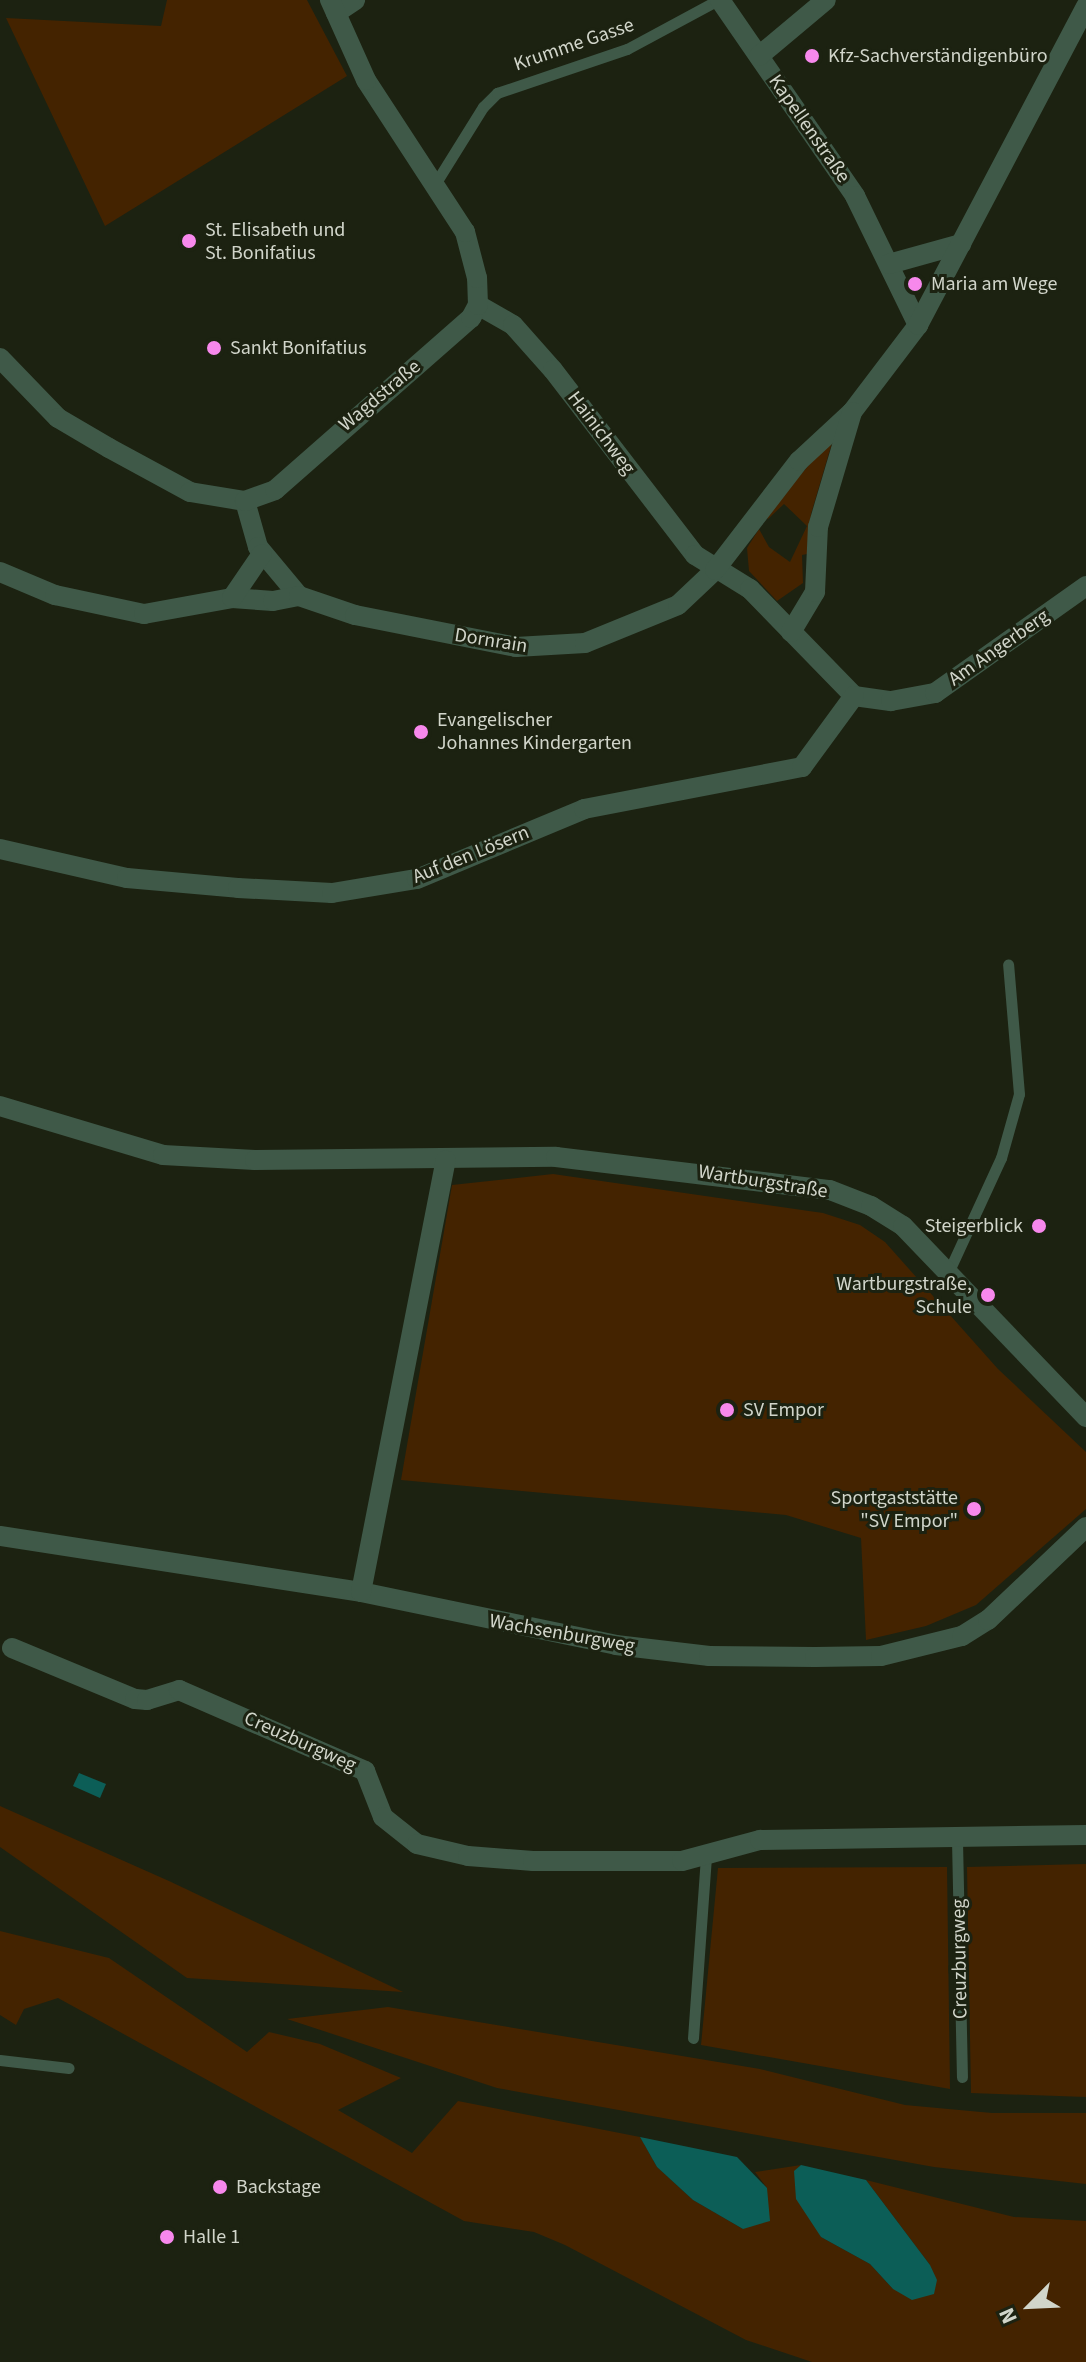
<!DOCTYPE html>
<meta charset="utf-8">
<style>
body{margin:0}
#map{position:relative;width:1086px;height:2362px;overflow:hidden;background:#1c2211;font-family:"Source Sans 3",sans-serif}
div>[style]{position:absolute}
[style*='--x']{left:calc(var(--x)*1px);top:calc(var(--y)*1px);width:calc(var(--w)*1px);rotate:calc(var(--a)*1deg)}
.green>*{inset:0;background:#442300}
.water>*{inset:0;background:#0c5e57}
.service>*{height:11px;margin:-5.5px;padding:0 5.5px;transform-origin:5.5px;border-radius:5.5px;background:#3f5948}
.minor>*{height:20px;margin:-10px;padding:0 10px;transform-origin:10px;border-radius:10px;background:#3f5948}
.tertiary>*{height:20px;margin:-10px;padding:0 10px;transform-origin:10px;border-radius:10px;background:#3f5948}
.dots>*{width:22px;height:22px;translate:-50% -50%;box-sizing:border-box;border:4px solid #1c2211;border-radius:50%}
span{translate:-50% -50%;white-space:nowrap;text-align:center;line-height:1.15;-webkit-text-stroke:6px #1c2211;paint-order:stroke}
.street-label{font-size:20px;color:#d1d5ca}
.poi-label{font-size:20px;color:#d1d5ca}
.left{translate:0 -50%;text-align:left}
.right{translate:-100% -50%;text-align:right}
.north{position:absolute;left:990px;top:2266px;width:80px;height:80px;-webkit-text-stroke:6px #1c2211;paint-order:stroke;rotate:246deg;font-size:22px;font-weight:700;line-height:32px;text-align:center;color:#d1d5ca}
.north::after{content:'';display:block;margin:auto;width:28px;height:36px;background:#d1d5ca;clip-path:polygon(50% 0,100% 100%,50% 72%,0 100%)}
</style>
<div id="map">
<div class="green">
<i style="clip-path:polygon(167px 0,307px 0,347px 76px,105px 226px,6px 18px,161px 26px)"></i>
<i style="clip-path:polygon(834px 436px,811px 514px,807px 554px,802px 555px,803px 583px,777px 601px,749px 571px,747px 548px,759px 529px,769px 547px,790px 562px,807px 526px,784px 504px,768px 519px,765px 516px)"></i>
<i style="clip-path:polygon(553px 1174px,823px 1213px,860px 1225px,885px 1242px,998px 1369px,1086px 1452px,1086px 1509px,976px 1605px,926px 1626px,866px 1640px,861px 1538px,786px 1515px,401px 1480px,452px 1185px)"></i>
<i style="clip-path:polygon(0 1806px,169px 1881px,403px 1992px,187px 1978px,0 1847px)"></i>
<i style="clip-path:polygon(1086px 1864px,1086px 2097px,971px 2093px,967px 1867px)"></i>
<i style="clip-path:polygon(947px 1867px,950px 2089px,701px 2045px,718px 1868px)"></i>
<i style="clip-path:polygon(0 1931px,109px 1958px,247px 2052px,269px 2032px,320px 2044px,401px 2078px,338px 2110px,412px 2153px,458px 2101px,640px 2137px,657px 2167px,693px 2200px,743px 2229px,767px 2188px,755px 2172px,801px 2165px,794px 2172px,821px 2237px,870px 2264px,893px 2289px,930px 2265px,866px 2180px,1014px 2217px,1086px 2221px,1086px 2362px,812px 2362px,746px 2340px,565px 2245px,534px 2232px,464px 2221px,58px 1998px,24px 2009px,16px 2025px,0 2015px)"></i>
<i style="clip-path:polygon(388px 2007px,760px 2069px,905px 2105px,992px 2113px,1086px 2113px,1086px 2184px,934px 2167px,497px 2088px,287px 2019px)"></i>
</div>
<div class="water">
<i style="clip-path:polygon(79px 1773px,106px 1784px,100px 1798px,73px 1786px)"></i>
<i style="clip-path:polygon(640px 2137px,737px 2157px,767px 2188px,770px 2221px,743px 2229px,693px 2200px,657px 2167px)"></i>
<i style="clip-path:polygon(801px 2165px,866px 2180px,930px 2265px,937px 2280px,934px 2294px,912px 2300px,893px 2289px,870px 2264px,821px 2237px,796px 2199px,794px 2171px)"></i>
</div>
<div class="service">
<i style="--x:435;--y:184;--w:91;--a:-58.1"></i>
<i style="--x:483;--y:107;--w:20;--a:-45"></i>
<i style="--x:497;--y:93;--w:137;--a:-18.7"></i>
<i style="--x:627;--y:49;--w:103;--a:-28.3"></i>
<i style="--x:948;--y:1273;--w:127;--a:-65.3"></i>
<i style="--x:1001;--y:1158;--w:66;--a:-74.3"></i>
<i style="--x:1019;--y:1094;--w:130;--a:-94.8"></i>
<i style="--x:957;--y:1840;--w:237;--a:88.8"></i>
<i style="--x:693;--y:2038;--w:181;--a:-85.9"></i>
<i style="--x:0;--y:2060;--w:69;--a:6.6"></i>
</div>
<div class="minor">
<i style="--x:720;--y:0;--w:238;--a:55.4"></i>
<i style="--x:855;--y:196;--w:144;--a:64"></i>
<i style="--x:759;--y:56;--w:87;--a:-39.9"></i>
<i style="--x:889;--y:264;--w:75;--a:-15.5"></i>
<i style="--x:478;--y:305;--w:40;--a:29.7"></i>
<i style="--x:513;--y:325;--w:60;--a:48.4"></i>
<i style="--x:553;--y:370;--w:233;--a:52.5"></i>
<i style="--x:695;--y:555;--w:65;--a:31.7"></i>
<i style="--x:750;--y:589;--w:149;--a:45.8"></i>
<i style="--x:854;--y:696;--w:37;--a:8"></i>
<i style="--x:891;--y:701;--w:45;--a:-10.3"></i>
<i style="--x:935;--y:693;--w:185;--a:-35.3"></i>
<i style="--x:245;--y:501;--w:48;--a:74.2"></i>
<i style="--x:258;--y:547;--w:64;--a:50.1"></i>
<i style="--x:0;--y:572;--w:60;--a:22.7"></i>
<i style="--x:55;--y:595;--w:91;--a:12.1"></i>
<i style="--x:144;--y:614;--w:89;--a:-10.3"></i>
<i style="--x:232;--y:598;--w:41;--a:4.2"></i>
<i style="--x:273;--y:601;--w:26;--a:-11"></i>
<i style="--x:299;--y:596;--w:59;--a:18.7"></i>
<i style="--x:355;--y:615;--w:164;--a:11.2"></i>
<i style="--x:516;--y:647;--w:69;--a:-3.3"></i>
<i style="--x:585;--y:643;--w:100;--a:-22.2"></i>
<i style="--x:678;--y:605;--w:51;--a:-43.4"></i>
<i style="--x:715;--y:570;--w:138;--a:-52.4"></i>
<i style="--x:799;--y:461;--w:72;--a:-42.8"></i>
<i style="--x:852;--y:412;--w:109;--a:-52.8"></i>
<i style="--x:918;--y:325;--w:360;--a:-62.2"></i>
<i style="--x:232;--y:598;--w:53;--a:-55.7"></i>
<i style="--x:791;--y:632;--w:47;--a:-59"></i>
<i style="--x:815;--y:592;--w:65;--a:-87.4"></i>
<i style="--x:818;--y:527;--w:120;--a:-73.5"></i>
<i style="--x:0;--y:849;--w:130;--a:12.9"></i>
<i style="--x:127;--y:878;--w:111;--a:5.1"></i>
<i style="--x:238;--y:888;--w:94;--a:3"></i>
<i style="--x:332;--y:893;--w:86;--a:-9.4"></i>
<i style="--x:417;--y:879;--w:181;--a:-22.7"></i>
<i style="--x:584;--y:809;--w:222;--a:-10.9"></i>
<i style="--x:802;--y:767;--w:88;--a:-53.8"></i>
<i style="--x:0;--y:1106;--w:170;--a:16.7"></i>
<i style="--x:163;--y:1155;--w:92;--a:3.1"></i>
<i style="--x:255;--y:1160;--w:301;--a:-0.6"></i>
<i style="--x:556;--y:1157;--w:276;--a:6.9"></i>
<i style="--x:830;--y:1190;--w:44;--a:21.3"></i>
<i style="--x:871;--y:1206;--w:38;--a:32"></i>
<i style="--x:903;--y:1226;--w:265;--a:46.2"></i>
<i style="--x:0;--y:1536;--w:365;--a:8.8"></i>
<i style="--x:361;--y:1592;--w:260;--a:11.7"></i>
<i style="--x:616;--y:1645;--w:94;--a:6.7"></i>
<i style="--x:709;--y:1656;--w:106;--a:0.5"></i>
<i style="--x:815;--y:1657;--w:66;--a:-0.9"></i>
<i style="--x:881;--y:1656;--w:83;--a:-13.9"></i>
<i style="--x:962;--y:1636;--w:31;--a:-32"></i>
<i style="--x:988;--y:1620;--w:135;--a:-43.5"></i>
<i style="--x:361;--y:1592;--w:440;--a:-78.9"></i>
<i style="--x:12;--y:1648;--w:133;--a:22.5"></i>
<i style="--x:135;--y:1699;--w:12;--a:5"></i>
<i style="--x:147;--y:1700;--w:34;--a:-17"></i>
<i style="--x:179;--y:1690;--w:203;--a:23.5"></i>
<i style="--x:365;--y:1771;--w:49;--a:68.6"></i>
<i style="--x:383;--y:1817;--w:43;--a:38.5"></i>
<i style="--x:417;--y:1844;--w:52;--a:13.2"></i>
<i style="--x:468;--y:1856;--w:65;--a:4.4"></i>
<i style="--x:533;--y:1861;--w:149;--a:0"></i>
<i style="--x:682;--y:1861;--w:81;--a:-15.1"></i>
<i style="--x:760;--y:1840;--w:326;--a:-0.9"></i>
</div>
<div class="tertiary">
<i style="--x:336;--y:13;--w:23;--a:-34"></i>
<i style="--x:0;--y:358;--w:83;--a:46"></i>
<i style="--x:58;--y:418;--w:59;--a:30.5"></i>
<i style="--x:109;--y:448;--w:92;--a:28.5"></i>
<i style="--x:190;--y:492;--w:56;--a:9.3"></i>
<i style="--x:245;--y:501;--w:32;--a:-20"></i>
<i style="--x:275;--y:490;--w:261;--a:-41.3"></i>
<i style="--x:471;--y:318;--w:15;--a:-62"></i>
<i style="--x:478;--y:305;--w:27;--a:-92"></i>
<i style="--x:477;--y:278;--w:48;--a:-104.6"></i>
<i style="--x:465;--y:232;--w:181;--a:-123.1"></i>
<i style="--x:366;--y:80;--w:88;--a:-114.2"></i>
</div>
<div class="dots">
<i style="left:812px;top:56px;background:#f788ec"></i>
<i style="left:189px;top:241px;background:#f788ec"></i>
<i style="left:915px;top:284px;background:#f788ec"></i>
<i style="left:214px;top:348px;background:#f788ec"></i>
<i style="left:421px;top:732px;background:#f788ec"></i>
<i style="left:1039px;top:1226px;background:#f788ec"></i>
<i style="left:988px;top:1295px;background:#f788ec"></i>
<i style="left:727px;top:1410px;background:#f788ec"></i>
<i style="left:974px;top:1509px;background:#f788ec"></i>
<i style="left:220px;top:2187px;background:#f788ec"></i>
<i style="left:167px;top:2237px;background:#f788ec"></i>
</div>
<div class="street-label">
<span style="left:574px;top:45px;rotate:-19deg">Krumme Gasse</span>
<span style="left:809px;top:129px;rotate:55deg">Kapellenstraße</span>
<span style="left:380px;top:396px;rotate:-40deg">Wagdstraße</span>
<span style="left:601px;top:433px;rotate:53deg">Hainichweg</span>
<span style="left:491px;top:641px;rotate:9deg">Dornrain</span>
<span style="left:999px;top:648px;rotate:-35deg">Am Angerberg</span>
<span style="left:471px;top:855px;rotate:-22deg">Auf den Lösern</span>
<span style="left:763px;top:1182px;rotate:9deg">Wartburgstraße</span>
<span style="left:562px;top:1634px;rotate:10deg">Wachsenburgweg</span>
<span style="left:300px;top:1742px;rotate:24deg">Creuzburgweg</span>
<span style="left:960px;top:1959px;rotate:-91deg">Creuzburgweg</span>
</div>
<div class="poi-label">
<span class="left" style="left:828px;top:56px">Kfz-Sachverständigenbüro</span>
<span class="left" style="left:205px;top:242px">St. Elisabeth und<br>St. Bonifatius</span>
<span class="left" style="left:931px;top:284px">Maria am Wege</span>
<span class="left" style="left:230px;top:348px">Sankt Bonifatius</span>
<span class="left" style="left:437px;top:732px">Evangelischer<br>Johannes Kindergarten</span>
<span class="right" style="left:1023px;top:1226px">Steigerblick</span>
<span class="right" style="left:972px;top:1296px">Wartburgstraße,<br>Schule</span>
<span class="left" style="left:743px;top:1410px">SV Empor</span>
<span class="right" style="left:958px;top:1510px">Sportgaststätte<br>"SV Empor"</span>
<span class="left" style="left:236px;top:2187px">Backstage</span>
<span class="left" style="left:183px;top:2237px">Halle 1</span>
</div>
<div class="north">N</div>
</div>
